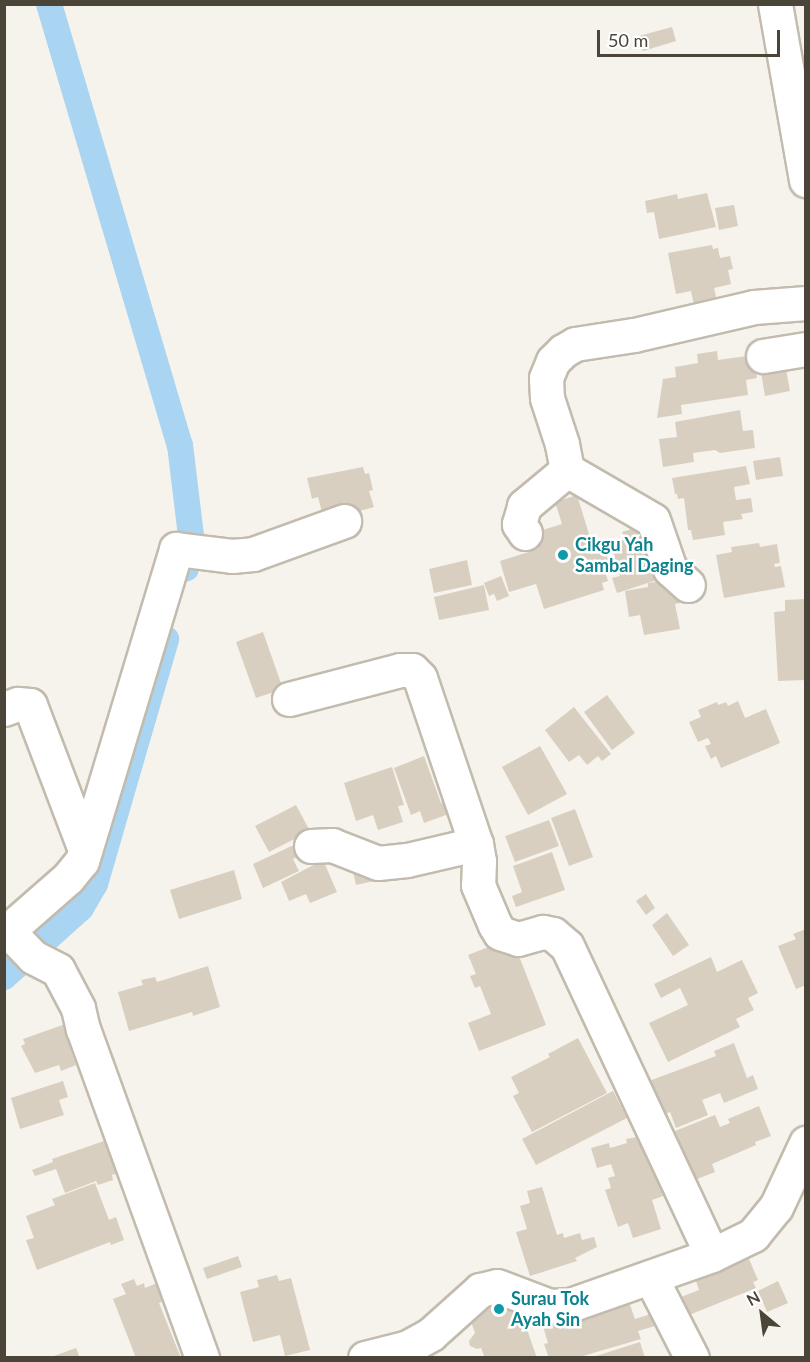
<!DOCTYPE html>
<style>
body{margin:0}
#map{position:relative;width:810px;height:1362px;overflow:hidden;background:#f6f3ec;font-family:Lato,sans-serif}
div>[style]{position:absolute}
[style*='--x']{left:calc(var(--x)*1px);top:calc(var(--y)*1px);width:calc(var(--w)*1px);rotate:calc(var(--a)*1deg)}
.canal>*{height:26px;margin:-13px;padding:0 13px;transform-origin:13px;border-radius:13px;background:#a9d4f2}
.building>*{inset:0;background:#d8cfc1}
.roads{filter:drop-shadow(2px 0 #c2bbae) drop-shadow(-2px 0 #c2bbae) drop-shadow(0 2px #c2bbae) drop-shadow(0 -2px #c2bbae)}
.minor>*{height:33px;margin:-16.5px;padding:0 16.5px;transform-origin:16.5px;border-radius:16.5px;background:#fff}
.dots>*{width:16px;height:16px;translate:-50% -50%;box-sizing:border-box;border:3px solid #fff;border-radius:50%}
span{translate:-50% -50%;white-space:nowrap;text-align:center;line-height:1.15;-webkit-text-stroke:5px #fff;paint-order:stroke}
.culture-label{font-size:18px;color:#0d838f;font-weight:700}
.left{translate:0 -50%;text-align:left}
.frame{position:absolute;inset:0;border:6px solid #4b4439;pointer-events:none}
.north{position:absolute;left:732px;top:1284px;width:60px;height:60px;-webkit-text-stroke:4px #fff;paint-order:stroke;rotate:331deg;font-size:16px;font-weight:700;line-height:24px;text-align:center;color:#4b4439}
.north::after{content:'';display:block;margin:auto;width:21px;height:27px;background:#4b4439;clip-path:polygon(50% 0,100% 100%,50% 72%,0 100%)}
.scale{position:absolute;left:597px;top:30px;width:183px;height:27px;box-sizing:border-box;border:3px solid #4b4439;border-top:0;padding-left:8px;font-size:18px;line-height:21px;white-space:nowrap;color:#4b4439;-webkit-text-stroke:4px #fff;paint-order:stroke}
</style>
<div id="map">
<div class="canal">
<i style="--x:49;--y:4;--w:460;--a:73.5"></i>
<i style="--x:180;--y:445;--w:92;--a:83.1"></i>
<i style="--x:191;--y:536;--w:33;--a:99"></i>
<i style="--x:4;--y:977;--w:103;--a:-41.9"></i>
<i style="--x:81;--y:908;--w:28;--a:-60"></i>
<i style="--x:95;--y:884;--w:255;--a:-73.8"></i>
</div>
<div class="building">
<i style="clip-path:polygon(672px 27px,676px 41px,643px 51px,639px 36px)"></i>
<i style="clip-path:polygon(707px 193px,716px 227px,659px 239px,654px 212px,647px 213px,645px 201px,677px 194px,678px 199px)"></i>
<i style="clip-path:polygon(734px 205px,738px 226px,719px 230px,715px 208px)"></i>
<i style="clip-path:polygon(712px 245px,713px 249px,718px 248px,720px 258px,730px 256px,733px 269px,728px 270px,731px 284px,714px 288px,717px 301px,694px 305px,691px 291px,676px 294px,668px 253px)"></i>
<i style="clip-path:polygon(717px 351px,718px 360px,754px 355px,757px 378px,746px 380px,748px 395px,681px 405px,682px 414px,657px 418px,663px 379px,676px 377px,675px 367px,698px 363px,697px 354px)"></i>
<i style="clip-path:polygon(786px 369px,790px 391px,765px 396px,761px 373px)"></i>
<i style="clip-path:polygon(740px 410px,743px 431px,753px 430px,755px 448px,720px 453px,715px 450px,693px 453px,694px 462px,663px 467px,659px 439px,677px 437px,675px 422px)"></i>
<i style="clip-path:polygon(780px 457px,783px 476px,756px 480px,753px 461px)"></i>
<i style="clip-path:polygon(746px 466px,750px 484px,734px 487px,736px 500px,751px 498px,753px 512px,741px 514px,743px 519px,723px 522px,725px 535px,693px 540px,691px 530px,688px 530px,684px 498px,678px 499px,677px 494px,675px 494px,672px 478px)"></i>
<i style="clip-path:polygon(363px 467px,365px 474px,369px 473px,373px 490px,369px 491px,374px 507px,356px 512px,354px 506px,340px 509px,324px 520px,318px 497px,312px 499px,307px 478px)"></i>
<i style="clip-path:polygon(577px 495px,592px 544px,603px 541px,612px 570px,605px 572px,608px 581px,602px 583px,604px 590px,544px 609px,536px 584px,509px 592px,500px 561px,538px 549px,533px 533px,562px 524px,555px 502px)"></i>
<i style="clip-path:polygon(639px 527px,663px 578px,617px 593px,612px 578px,620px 576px,611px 544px,624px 539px,622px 532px)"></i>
<i style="clip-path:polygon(759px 543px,760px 547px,777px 544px,780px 563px,774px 564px,775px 567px,781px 566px,785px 587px,724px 598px,716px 555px,732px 552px,731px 547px)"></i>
<i style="clip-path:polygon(467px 560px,472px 585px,434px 593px,429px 569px)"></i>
<i style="clip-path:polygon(501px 576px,509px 596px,497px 601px,494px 594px,489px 596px,484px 583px)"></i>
<i style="clip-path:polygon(676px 579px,680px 603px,675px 604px,680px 629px,644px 635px,640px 615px,629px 617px,625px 591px,648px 587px,648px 583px)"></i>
<i style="clip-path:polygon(484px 585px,489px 610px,439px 620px,434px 597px)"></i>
<i style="clip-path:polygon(806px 599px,806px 680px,778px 681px,774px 612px,785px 611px,785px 600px)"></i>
<i style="clip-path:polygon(263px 632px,283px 689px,256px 698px,236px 642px)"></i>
<i style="clip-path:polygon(607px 695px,635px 733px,612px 750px,584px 712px)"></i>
<i style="clip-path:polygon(738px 701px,745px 718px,766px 709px,780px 743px,721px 768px,716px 756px,711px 759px,705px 746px,711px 744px,708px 738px,698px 742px,689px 722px,701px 717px,698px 710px,717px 702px,718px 705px,726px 702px,728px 706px)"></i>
<i style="clip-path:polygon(574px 707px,611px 754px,602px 761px,598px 756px,587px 765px,579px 755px,569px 762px,545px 730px)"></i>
<i style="clip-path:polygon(540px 746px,567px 794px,528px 815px,502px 767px)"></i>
<i style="clip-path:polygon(424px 756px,441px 803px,449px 800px,454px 812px,424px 823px,420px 811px,411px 815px,394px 768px)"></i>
<i style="clip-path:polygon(392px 767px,404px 805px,398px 806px,403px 822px,378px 830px,373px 815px,356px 821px,344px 783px)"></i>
<i style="clip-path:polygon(296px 805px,310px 831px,269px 852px,255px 826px)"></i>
<i style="clip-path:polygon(575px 809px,593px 857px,569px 866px,551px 818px)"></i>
<i style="clip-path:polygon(549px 820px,559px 846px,515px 862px,505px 836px)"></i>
<i style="clip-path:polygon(296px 844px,301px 855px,293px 859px,299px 871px,263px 888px,253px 864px)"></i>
<i style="clip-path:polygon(552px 852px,565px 890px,516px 907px,512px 896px,522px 892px,513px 866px)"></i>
<i style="clip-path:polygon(371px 853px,378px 880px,356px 885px,350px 858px)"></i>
<i style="clip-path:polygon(323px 860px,337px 892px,310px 903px,306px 894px,289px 901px,281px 882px)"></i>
<i style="clip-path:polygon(234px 870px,242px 899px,179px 919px,170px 890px)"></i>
<i style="clip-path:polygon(646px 894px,655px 908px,646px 915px,636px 901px)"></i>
<i style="clip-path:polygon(667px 913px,689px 945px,673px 956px,652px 925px)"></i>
<i style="clip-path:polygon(806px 929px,806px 985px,796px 989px,778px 946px,796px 939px,793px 934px)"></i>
<i style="clip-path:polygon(512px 938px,546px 1025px,479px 1051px,468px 1023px,491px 1014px,480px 986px,475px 988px,470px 976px,476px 974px,468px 955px)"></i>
<i style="clip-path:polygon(711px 957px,717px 972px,742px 960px,758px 993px,748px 998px,754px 1010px,736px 1019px,740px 1027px,668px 1062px,649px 1023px,688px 1005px,680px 988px,661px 998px,654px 984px)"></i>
<i style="clip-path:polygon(208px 966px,220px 1007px,193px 1016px,192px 1012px,129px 1031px,118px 992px,143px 985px,141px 980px,155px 977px,157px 982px)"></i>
<i style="clip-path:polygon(71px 1022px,79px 1045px,70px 1048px,76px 1065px,61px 1071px,59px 1065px,35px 1073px,21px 1046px,25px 1044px,23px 1039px)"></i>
<i style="clip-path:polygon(578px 1038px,607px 1093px,532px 1132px,513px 1096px,519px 1093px,511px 1077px,550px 1057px,548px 1054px)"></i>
<i style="clip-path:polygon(734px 1043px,747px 1078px,753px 1075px,758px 1089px,724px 1103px,720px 1093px,702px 1100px,708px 1115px,676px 1128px,670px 1112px,663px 1115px,649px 1081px,716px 1056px,714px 1051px)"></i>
<i style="clip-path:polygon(63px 1081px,68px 1097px,59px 1100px,64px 1115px,20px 1129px,11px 1098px)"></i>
<i style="clip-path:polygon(613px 1091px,627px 1118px,536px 1165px,522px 1139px)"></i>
<i style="clip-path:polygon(759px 1106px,771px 1136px,755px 1142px,756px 1145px,712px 1164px,715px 1172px,692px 1181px,678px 1145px,681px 1145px,675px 1131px,715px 1115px,720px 1127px,730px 1123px,728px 1119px)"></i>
<i style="clip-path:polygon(647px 1135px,648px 1152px,663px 1196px,652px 1200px,661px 1229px,633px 1238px,628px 1223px,618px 1227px,605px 1190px,611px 1188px,608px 1178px,615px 1176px,611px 1164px,597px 1168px,591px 1148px,609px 1143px,610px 1148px,627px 1143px,626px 1139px)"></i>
<i style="clip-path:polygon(104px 1141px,116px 1174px,112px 1175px,113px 1180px,98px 1185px,96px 1181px,65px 1193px,56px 1169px,35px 1176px,32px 1170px,53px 1162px,52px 1159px)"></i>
<i style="clip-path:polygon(95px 1183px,109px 1220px,116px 1217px,124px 1240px,111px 1245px,110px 1242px,37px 1270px,26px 1240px,34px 1238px,26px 1216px,55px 1205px,52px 1199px)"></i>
<i style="clip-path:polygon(542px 1187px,557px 1235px,563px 1233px,564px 1238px,580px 1233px,582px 1240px,594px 1237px,597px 1247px,575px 1258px,577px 1261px,530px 1276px,516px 1232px,527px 1229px,520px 1206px,530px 1203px,527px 1191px)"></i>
<i style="clip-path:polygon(238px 1256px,242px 1267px,207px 1279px,203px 1268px)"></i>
<i style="clip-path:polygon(749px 1259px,758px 1280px,753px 1282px,756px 1288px,689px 1315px,681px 1297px,699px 1290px,696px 1281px)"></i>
<i style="clip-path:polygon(277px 1275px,279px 1281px,291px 1278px,310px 1350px,285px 1356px,280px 1335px,253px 1342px,240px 1292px,259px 1287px,257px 1280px)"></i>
<i style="clip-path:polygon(134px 1279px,137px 1286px,144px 1283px,145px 1288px,162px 1281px,170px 1299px,159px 1303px,181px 1358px,136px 1358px,113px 1299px,126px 1294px,121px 1284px)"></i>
<i style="clip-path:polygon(778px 1281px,788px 1303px,767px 1312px,758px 1291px)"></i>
<i style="clip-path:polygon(482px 1292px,533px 1317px,524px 1321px,537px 1358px,485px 1358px,481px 1348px,477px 1349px,470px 1346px,469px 1341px,475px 1333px,463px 1299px)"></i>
<i style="clip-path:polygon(629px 1302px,635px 1319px,651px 1314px,655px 1326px,638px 1331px,641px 1339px,576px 1358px,549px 1358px,544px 1344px,548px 1343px,539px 1313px)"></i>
<i style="clip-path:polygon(640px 1342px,645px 1358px,593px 1358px,593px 1357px)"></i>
<i style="clip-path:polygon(76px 1348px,80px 1358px,51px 1358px,51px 1357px)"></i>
</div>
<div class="roads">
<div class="minor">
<i style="--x:775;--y:4;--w:179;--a:80"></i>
<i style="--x:763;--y:356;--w:44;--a:-9.2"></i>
<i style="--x:567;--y:470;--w:26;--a:-101"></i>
<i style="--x:562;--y:444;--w:48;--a:-108.1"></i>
<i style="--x:547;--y:398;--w:20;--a:-93"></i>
<i style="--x:546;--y:378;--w:18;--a:-68"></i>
<i style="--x:553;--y:361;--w:14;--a:-45"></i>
<i style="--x:563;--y:351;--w:14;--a:-30"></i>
<i style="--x:575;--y:344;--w:60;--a:-8.7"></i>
<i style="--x:634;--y:335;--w:123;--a:-13.1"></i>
<i style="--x:754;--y:307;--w:52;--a:-4.4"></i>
<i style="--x:567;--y:470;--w:99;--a:30.2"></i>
<i style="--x:653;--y:520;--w:52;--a:70.9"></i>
<i style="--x:670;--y:569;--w:24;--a:42"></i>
<i style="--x:525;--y:533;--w:11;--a:-124"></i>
<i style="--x:519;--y:524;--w:19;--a:-74"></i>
<i style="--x:524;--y:506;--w:56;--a:-39.9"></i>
<i style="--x:289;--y:699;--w:115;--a:-14.6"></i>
<i style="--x:400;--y:670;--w:12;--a:0"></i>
<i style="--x:412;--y:670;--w:11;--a:45"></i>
<i style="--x:420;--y:678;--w:175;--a:71.4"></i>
<i style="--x:476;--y:844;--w:17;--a:80"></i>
<i style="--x:479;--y:861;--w:24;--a:92"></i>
<i style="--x:478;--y:885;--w:43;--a:67"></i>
<i style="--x:495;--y:925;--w:9;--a:58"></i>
<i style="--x:500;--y:933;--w:19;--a:18"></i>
<i style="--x:518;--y:939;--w:26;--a:-16"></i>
<i style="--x:543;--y:932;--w:10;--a:11"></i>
<i style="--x:553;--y:934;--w:18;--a:41"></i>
<i style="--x:567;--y:946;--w:341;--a:64.9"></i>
<i style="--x:4;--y:709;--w:15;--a:-20"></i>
<i style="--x:18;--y:704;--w:12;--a:5"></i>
<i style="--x:30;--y:705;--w:155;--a:69.2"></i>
<i style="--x:311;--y:846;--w:21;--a:-3"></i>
<i style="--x:332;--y:845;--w:49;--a:21.4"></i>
<i style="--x:378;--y:863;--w:29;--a:-6"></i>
<i style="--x:407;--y:860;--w:71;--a:-13.1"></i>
<i style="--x:8;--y:931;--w:36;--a:46"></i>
<i style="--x:33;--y:957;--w:28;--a:27"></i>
<i style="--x:58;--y:970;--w:43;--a:62.2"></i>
<i style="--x:78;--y:1008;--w:22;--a:77"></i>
<i style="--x:83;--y:1029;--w:350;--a:70.1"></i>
<i style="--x:4;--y:934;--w:85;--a:-41.2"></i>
<i style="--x:68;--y:878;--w:22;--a:-51"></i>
<i style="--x:82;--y:861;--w:326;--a:-73.2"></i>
<i style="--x:176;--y:549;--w:56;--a:7.1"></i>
<i style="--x:232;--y:556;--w:21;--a:-5"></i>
<i style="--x:253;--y:554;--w:97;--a:-19.9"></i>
<i style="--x:651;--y:1278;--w:90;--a:62.9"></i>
<i style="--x:365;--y:1358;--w:44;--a:-14.3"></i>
<i style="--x:408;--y:1347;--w:26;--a:-29"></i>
<i style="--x:431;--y:1334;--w:66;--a:-41.9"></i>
<i style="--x:480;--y:1290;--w:17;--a:-13"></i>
<i style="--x:497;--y:1286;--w:57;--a:20.7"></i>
<i style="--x:550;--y:1306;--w:20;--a:-3"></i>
<i style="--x:570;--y:1305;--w:151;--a:-19.4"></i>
<i style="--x:712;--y:1255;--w:46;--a:-26"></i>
<i style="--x:753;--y:1235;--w:36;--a:-51"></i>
<i style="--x:776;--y:1207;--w:71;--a:-64.9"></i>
</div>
</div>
<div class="dots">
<i style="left:563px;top:555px;background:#0f9aa8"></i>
<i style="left:499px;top:1309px;background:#0f9aa8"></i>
</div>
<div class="culture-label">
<span class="left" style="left:575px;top:555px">Cikgu Yah<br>Sambal Daging</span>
<span class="left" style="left:511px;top:1309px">Surau Tok<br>Ayah Sin</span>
</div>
<div class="frame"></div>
<div class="north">N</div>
<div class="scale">50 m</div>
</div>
